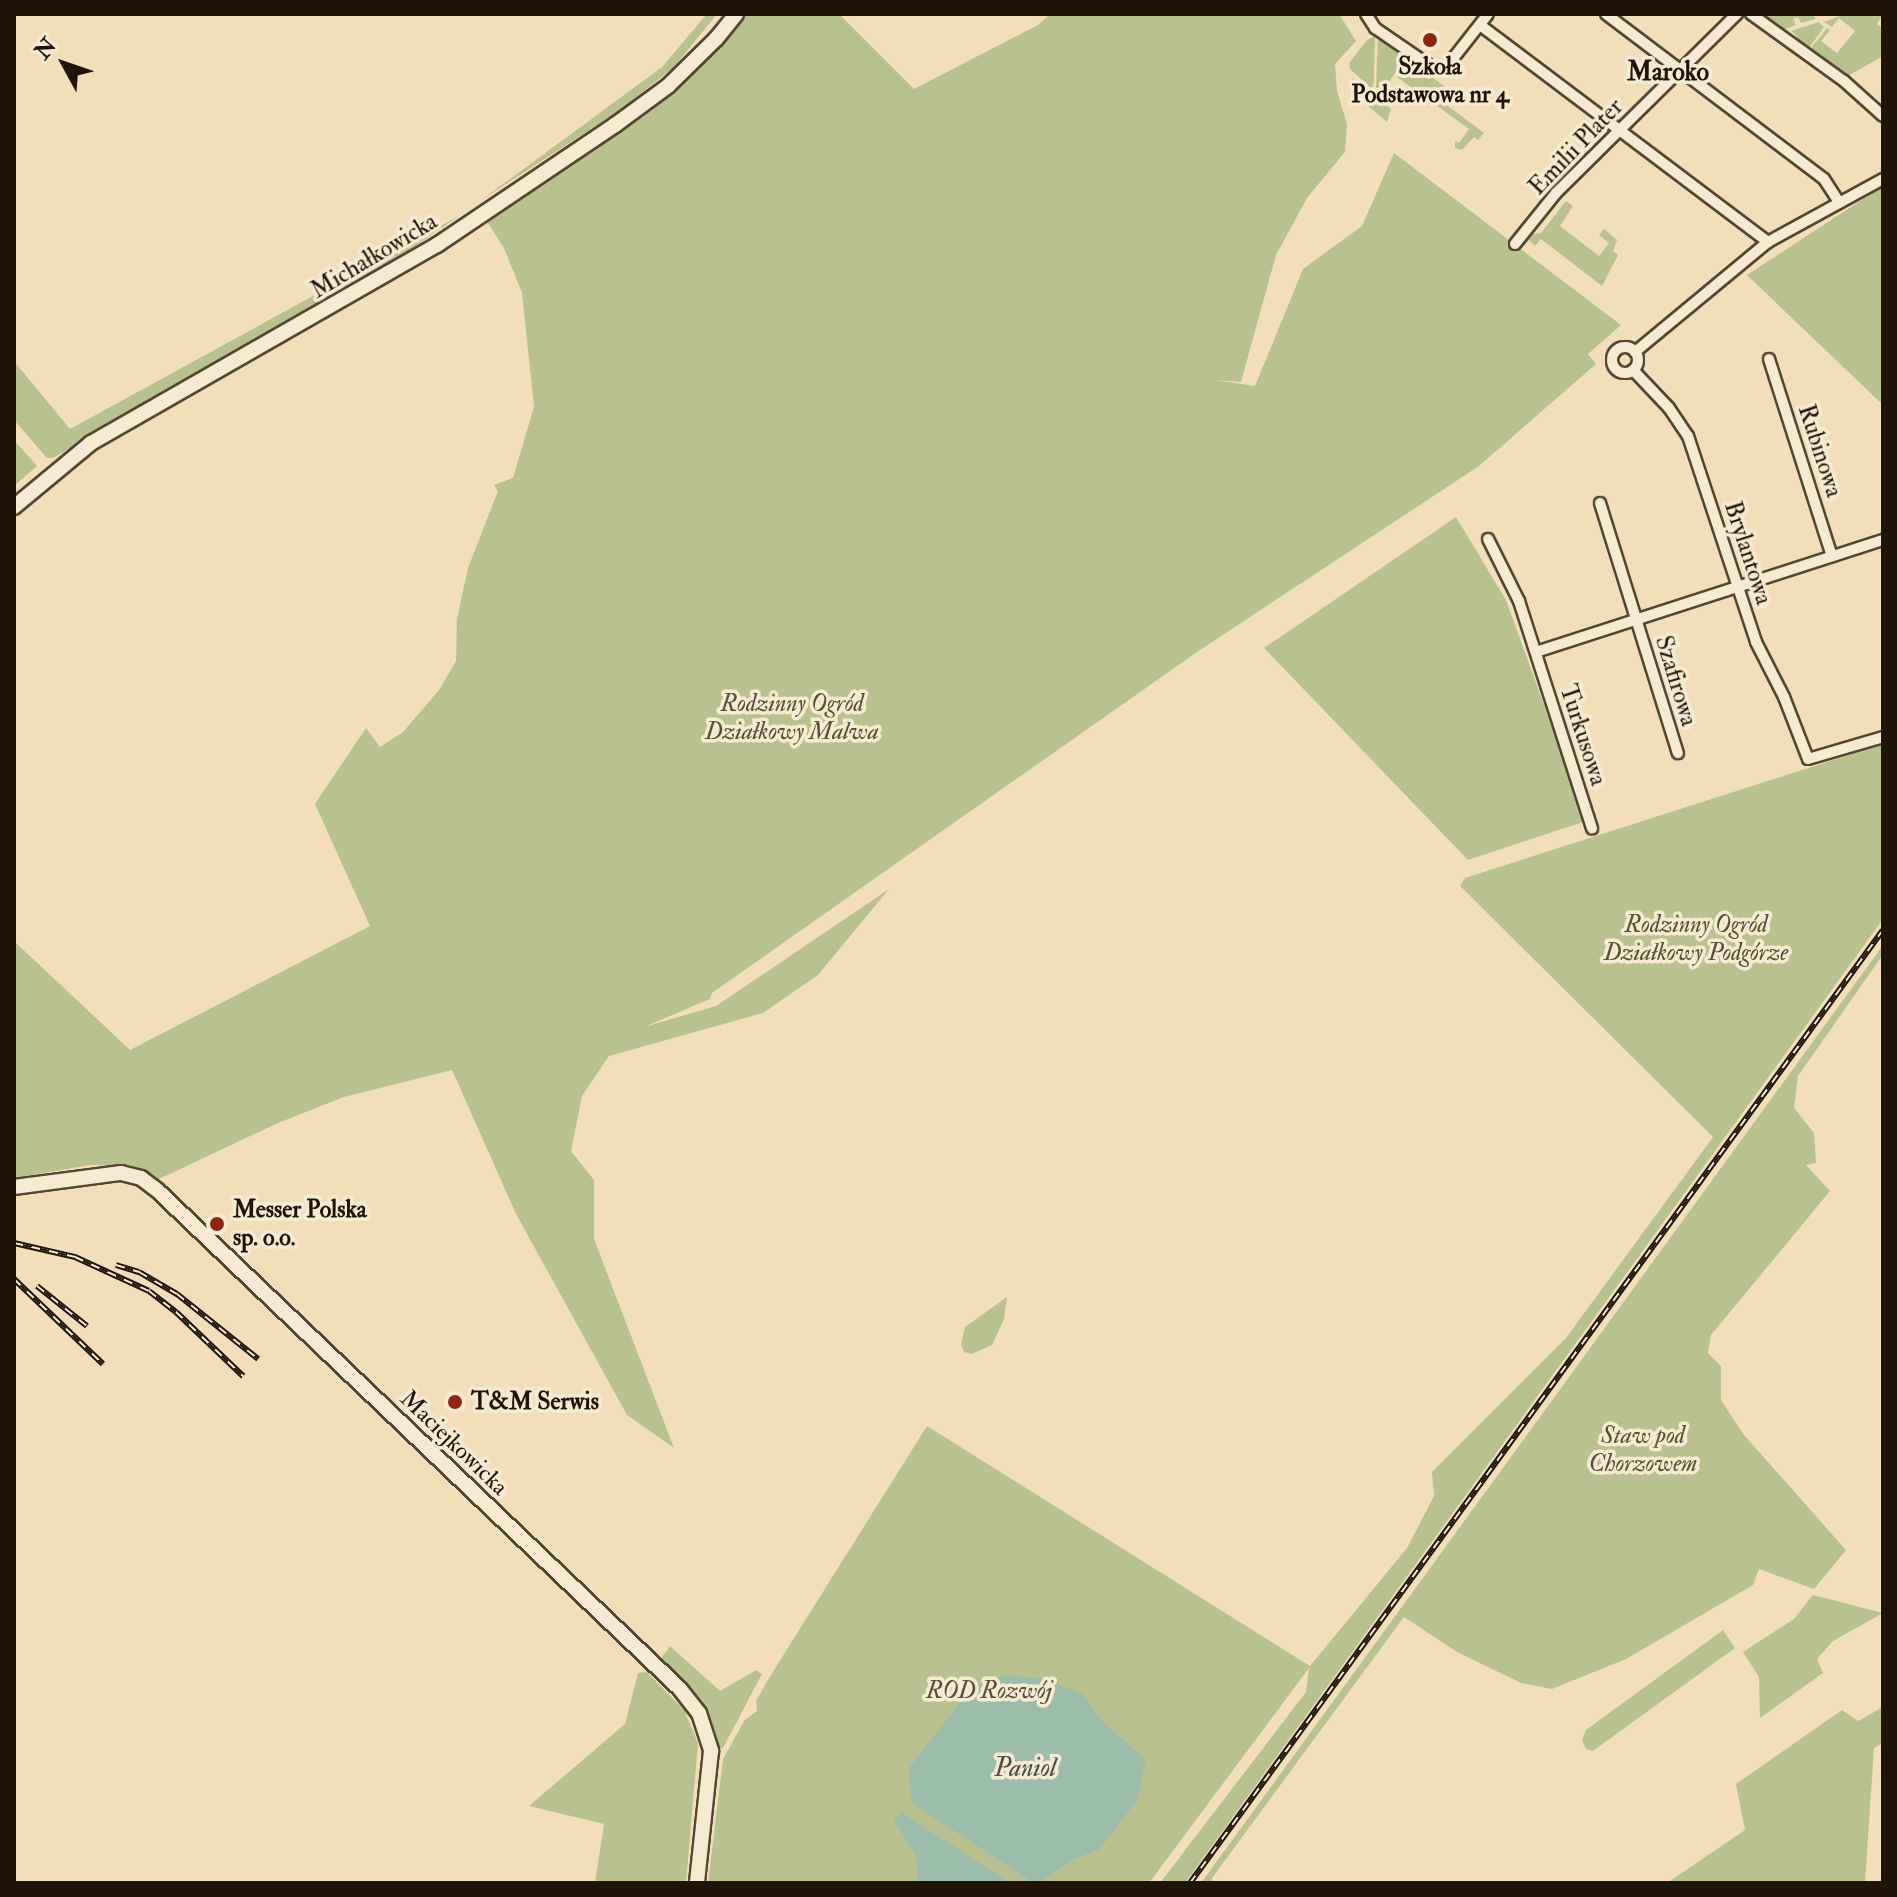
<!DOCTYPE html>
<meta charset="utf-8">
<style>
body{margin:0}
#map{position:relative;width:1897px;height:1897px;overflow:hidden;background:#f3debc;font-family:"IM FELL Double Pica",serif}
div>[style]{position:absolute}
[style*='--x']{left:calc(var(--x)*1px);top:calc(var(--y)*1px);width:calc(var(--w)*1px);rotate:calc(var(--a)*1deg)}
.green>*{inset:0;background:#bac191}
.water>*{inset:0;background:#9dbdab}
.roads{filter:drop-shadow(2px 0 #544633) drop-shadow(-2px 0 #544633) drop-shadow(0 2px #544633) drop-shadow(0 -2px #544633)}
.street>*{height:10px;margin:-5px;padding:0 5px;transform-origin:5px;border-radius:5px;background:#f7ead3}
.street>.ring{margin:-5px;padding:0;box-sizing:content-box;background:none;border:10px solid #f7ead3;border-radius:50%}
.secondary>*{height:14px;margin:-7px;padding:0 7px;transform-origin:7px;border-radius:7px;background:#f7ead3}
.rail>*{height:6px;margin-top:-3px;transform-origin:0;background:repeating-linear-gradient(90deg,#f7ead3 0 9px,#1f1405 0 18px);box-sizing:border-box;border-block:2px solid #1f1405}
.dots>*{width:22px;height:22px;translate:-50% -50%;box-sizing:border-box;border:4px solid #f7ead3;border-radius:50%}
span{translate:-50% -50%;white-space:nowrap;text-align:center;line-height:1.15;-webkit-text-stroke:7px #f7ead3;paint-order:stroke}
.poi-label{font-size:24px;color:#1f1405;font-weight:700}
.left{translate:0 -50%;text-align:left}
.street-label{font-size:24px;color:#1f1405}
.park-label{font-size:24px;color:#555136;font-style:italic}
.neighbourhood-label{font-size:26px;color:#1f1405;font-weight:700}
.water-label{font-size:26px;color:#4b4f3f;font-style:italic}
.frame{position:absolute;inset:0;border:16px solid #1f1405;pointer-events:none}
.north{position:absolute;left:24px;top:24px;width:80px;height:80px;-webkit-text-stroke:6px #f7ead3;paint-order:stroke;rotate:310deg;font-size:22px;font-weight:700;line-height:32px;text-align:center;color:#1f1405}
.north::after{content:'';display:block;margin:auto;width:28px;height:36px;background:#1f1405;clip-path:polygon(50% 0,100% 100%,50% 72%,0 100%)}
</style>
<div id="map">
<div class="green">
<i style="clip-path:polygon(707px 14px,717px 14px,674px 67px,620px 110px,480px 201px,662px 67px)"></i>
<i style="clip-path:polygon(744px 14px,839px 14px,914px 89px,1038px 25px,1050px 14px,1339px 14px,1356px 41px,1335px 64px,1337px 91px,1347px 124px,1345px 152px,1307px 198px,1276px 255px,1241px 382px,1215px 380px,1255px 386px,1303px 269px,1362px 226px,1394px 153px,1621px 325px,1588px 354px,1596px 364px,1479px 466px,1197px 652px,712px 993px,710px 999px,644px 1027px,716px 1006px,889px 889px,818px 975px,763px 1013px,609px 1056px,582px 1096px,571px 1151px,594px 1180px,594px 1239px,674px 1448px,627px 1415px,516px 1214px,452px 1070px,344px 1097px,278px 1123px,157px 1180px,125px 1166px,90px 1165px,14px 1178px,14px 941px,130px 1050px,370px 926px,315px 804px,366px 728px,380px 747px,403px 732px,439px 690px,456px 661px,457px 619px,468px 568px,498px 491px,494px 485px,513px 478px,534px 407px,522px 293px,504px 248px,486px 220px,657px 105px,696px 71px)"></i>
<i style="clip-path:polygon(1759px 14px,1812px 14px,1816px 19px,1801px 23px,1798px 17px,1793px 19px,1796px 25px,1780px 31px)"></i>
<i style="clip-path:polygon(1845px 14px,1883px 14px,1877px 24px,1883px 29px,1883px 56px,1846px 77px,1808px 52px,1827px 28px,1830px 30px,1821px 41px,1837px 53px,1855px 31px,1839px 18px,1832px 27px,1824px 22px)"></i>
<i style="clip-path:polygon(1819px 22px,1824px 27px,1807px 51px,1793px 41px,1797px 36px,1791px 31px)"></i>
<i style="clip-path:polygon(1375px 36px,1374px 79px,1373px 90px,1350px 69px,1349px 63px,1367px 40px)"></i>
<i style="clip-path:polygon(1378px 36px,1406px 58px,1381px 93px,1376px 88px)"></i>
<i style="clip-path:polygon(1410px 61px,1444px 86px,1436px 97px,1484px 133px,1478px 140px,1474px 137px,1462px 150px,1455px 148px,1455px 141px,1459px 143px,1469px 129px,1397px 77px)"></i>
<i style="clip-path:polygon(1352px 78px,1391px 109px,1387px 122px,1362px 101px)"></i>
<i style="clip-path:polygon(1883px 186px,1883px 405px,1747px 275px)"></i>
<i style="clip-path:polygon(1566px 201px,1573px 206px,1560px 226px,1599px 256px,1609px 243px,1599px 235px,1604px 229px,1617px 240px,1613px 251px,1618px 255px,1602px 286px,1541px 239px,1535px 246px,1528px 239px,1528px 235px,1541px 233px)"></i>
<i style="clip-path:polygon(459px 216px,394px 261px,53px 458px,47px 458px,14px 420px,14px 361px,70px 429px)"></i>
<i style="clip-path:polygon(14px 440px,37px 466px,14px 486px)"></i>
<i style="clip-path:polygon(1456px 517px,1506px 600px,1586px 821px,1468px 860px,1264px 648px)"></i>
<i style="clip-path:polygon(1883px 744px,1883px 919px,1185px 1883px,1160px 1883px,1306px 1692px,1309px 1668px,1149px 1883px,708px 1883px,723px 1759px,744px 1721px,757px 1711px,756px 1701px,769px 1678px,927px 1426px,1310px 1666px,1407px 1548px,1434px 1496px,1432px 1472px,1566px 1338px,1713px 1137px,1460px 886px,1465px 878px)"></i>
<i style="clip-path:polygon(1881px 948px,1882px 956px,1798px 1076px,1794px 1108px,1814px 1133px,1816px 1163px,1806px 1165px,1830px 1191px,1711px 1335px,1708px 1353px,1721px 1366px,1721px 1400px,1744px 1435px,1846px 1550px,1814px 1589px,1759px 1569px,1753px 1585px,1626px 1659px,1552px 1689px,1521px 1683px,1457px 1652px,1404px 1617px,1212px 1878px,1213px 1883px,1201px 1883px)"></i>
<i style="clip-path:polygon(1007px 1297px,1004px 1319px,992px 1345px,972px 1354px,964px 1352px,961px 1344px,965px 1327px)"></i>
<i style="clip-path:polygon(1813px 1595px,1883px 1613px,1833px 1641px,1817px 1659px,1823px 1673px,1760px 1718px,1759px 1677px,1743px 1652px,1794px 1619px)"></i>
<i style="clip-path:polygon(1723px 1630px,1735px 1648px,1593px 1751px,1586px 1749px,1582px 1740px,1586px 1730px)"></i>
<i style="clip-path:polygon(670px 1646px,720px 1691px,756px 1670px,762px 1674px,723px 1748px,718px 1748px,704px 1709px,659px 1661px)"></i>
<i style="clip-path:polygon(647px 1672px,684px 1710px,698px 1743px,686px 1883px,595px 1883px,604px 1824px,529px 1806px,625px 1724px,638px 1673px)"></i>
<i style="clip-path:polygon(1883px 1707px,1883px 1743px,1874px 1748px,1865px 1883px,1667px 1883px,1745px 1830px,1736px 1784px,1842px 1710px,1858px 1721px)"></i>
</div>
<div class="water">
<i style="clip-path:polygon(1005px 1675px,1043px 1679px,1081px 1693px,1103px 1722px,1146px 1760px,1137px 1800px,1100px 1849px,1074px 1859px,1038px 1883px,1027px 1883px,1027px 1879px,912px 1803px,909px 1768px,973px 1686px)"></i>
<i style="clip-path:polygon(901px 1812px,1010px 1883px,918px 1883px,916px 1855px,894px 1821px)"></i>
</div>
<div class="roads">
<div class="street">
<i style="--x:1366;--y:14;--w:17;--a:57"></i>
<i style="--x:1375;--y:28;--w:74;--a:34.5"></i>
<i style="--x:1436;--y:70;--w:8;--a:0"></i>
<i style="--x:1444;--y:70;--w:71;--a:-51.8"></i>
<i style="--x:1606;--y:14;--w:273;--a:37.1"></i>
<i style="--x:1824;--y:179;--w:27;--a:57"></i>
<i style="--x:1751;--y:14;--w:115;--a:35.8"></i>
<i style="--x:1844;--y:81;--w:52;--a:41.9"></i>
<i style="--x:1480;--y:25;--w:361;--a:37"></i>
<i style="--x:1515;--y:244;--w:65;--a:-51.2"></i>
<i style="--x:1556;--y:193;--w:255;--a:-44.7"></i>
<i class="ring" style="left:1612px;top:347px;width:16px;height:16px"></i>
<i style="--x:1635;--y:352;--w:173;--a:-39.6"></i>
<i style="--x:1768;--y:242;--w:131;--a:-28.7"></i>
<i style="--x:1769;--y:359;--w:207;--a:72.3"></i>
<i style="--x:1633;--y:370;--w:52;--a:46.5"></i>
<i style="--x:1669;--y:408;--w:34;--a:56"></i>
<i style="--x:1688;--y:436;--w:217;--a:71.7"></i>
<i style="--x:1756;--y:642;--w:62;--a:63"></i>
<i style="--x:1784;--y:697;--w:66;--a:68.8"></i>
<i style="--x:1808;--y:759;--w:78;--a:-16.3"></i>
<i style="--x:1600;--y:503;--w:262;--a:72.7"></i>
<i style="--x:1488;--y:539;--w:69;--a:63.4"></i>
<i style="--x:1519;--y:601;--w:239;--a:72.2"></i>
<i style="--x:1536;--y:652;--w:365;--a:-17.9"></i>
</div>
<div class="secondary">
<i style="--x:14;--y:507;--w:100;--a:-39.7"></i>
<i style="--x:91;--y:443;--w:399;--a:-29.8"></i>
<i style="--x:437;--y:245;--w:215;--a:-34"></i>
<i style="--x:615;--y:125;--w:66;--a:-36.3"></i>
<i style="--x:668;--y:86;--w:67;--a:-44.4"></i>
<i style="--x:716;--y:39;--w:32;--a:-51"></i>
<i style="--x:14;--y:1187;--w:108;--a:-7.5"></i>
<i style="--x:121;--y:1173;--w:21;--a:14"></i>
<i style="--x:141;--y:1178;--w:21;--a:37"></i>
<i style="--x:158;--y:1191;--w:721;--a:43.65"></i>
<i style="--x:680;--y:1689;--w:31;--a:52"></i>
<i style="--x:699;--y:1713;--w:40;--a:72"></i>
<i style="--x:711;--y:1751;--w:133;--a:96.1"></i>
</div>
</div>
<div class="rail">
<i style="--x:14;--y:1243;--w:63;--a:12.9"></i>
<i style="--x:75;--y:1257;--w:81;--a:24.7"></i>
<i style="--x:149;--y:1291;--w:34;--a:38"></i>
<i style="--x:176;--y:1312;--w:93;--a:43.7"></i>
<i style="--x:116;--y:1265;--w:24;--a:17"></i>
<i style="--x:139;--y:1272;--w:44;--a:30.1"></i>
<i style="--x:177;--y:1294;--w:104;--a:38.7"></i>
<i style="--x:14;--y:1279;--w:123;--a:43.7"></i>
<i style="--x:37;--y:1286;--w:64;--a:38.7"></i>
<i style="--x:1190;--y:1883;--w:1178;--a:-53.98"></i>
</div>
<div class="dots">
<i style="left:1430px;top:40px;background:#8f2418"></i>
<i style="left:217px;top:1224px;background:#8f2418"></i>
<i style="left:455px;top:1402px;background:#8f2418"></i>
</div>
<div class="poi-label">
<span style="left:1430px;top:81px">Szkoła<br>Podstawowa nr 4</span>
<span class="left" style="left:233px;top:1224px">Messer Polska<br>sp. o.o.</span>
<span class="left" style="left:471px;top:1402px">T&amp;M Serwis</span>
</div>
<div class="street-label">
<span style="left:1576px;top:147px;rotate:-46deg">Emilii Plater</span>
<span style="left:374px;top:256px;rotate:-31deg">Michałkowicka</span>
<span style="left:1820px;top:451px;rotate:72deg">Rubinowa</span>
<span style="left:1748px;top:553px;rotate:72deg">Brylantowa</span>
<span style="left:1676px;top:681px;rotate:73deg">Szafirowa</span>
<span style="left:1583px;top:735px;rotate:72deg">Turkusowa</span>
<span style="left:454px;top:1443px;rotate:44deg">Maciejkowicka</span>
</div>
<div class="park-label">
<span style="left:792px;top:718px">Rodzinny Ogród<br>Działkowy Malwa</span>
<span style="left:1696px;top:939px">Rodzinny Ogród<br>Działkowy Podgórze</span>
<span style="left:1643px;top:1450px">Staw pod<br>Chorzowem</span>
<span style="left:989px;top:1691px">ROD Rozwój</span>
</div>
<div class="neighbourhood-label">
<span style="left:1668px;top:73px">Maroko</span>
</div>
<div class="water-label">
<span style="left:1025px;top:1769px">Paniol</span>
</div>
<div class="frame"></div>
<div class="north">N</div>
</div>
